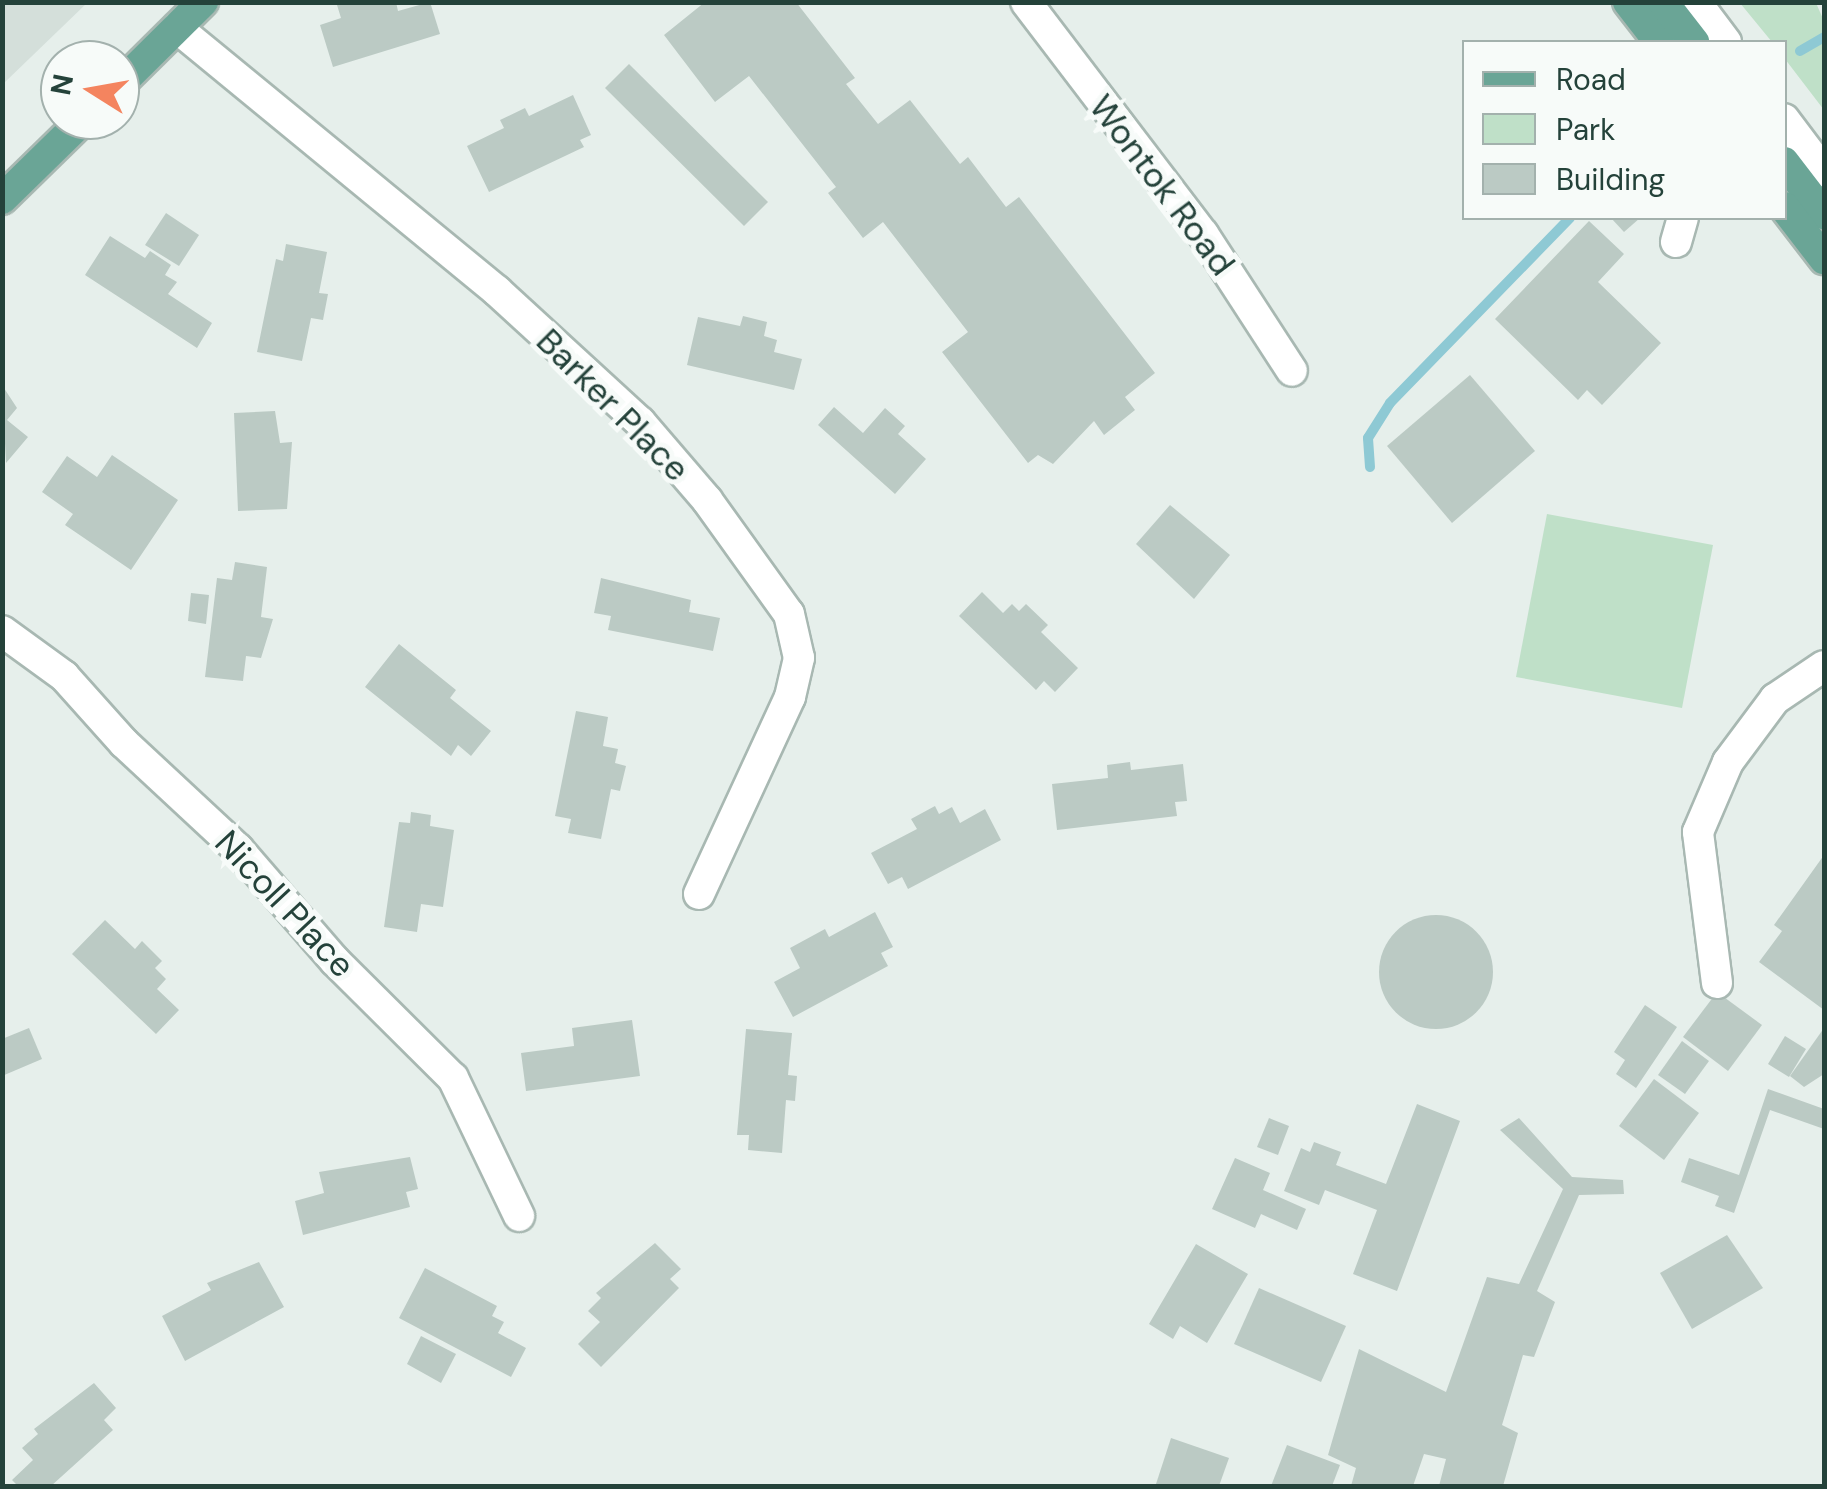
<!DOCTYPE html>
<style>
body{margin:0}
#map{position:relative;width:1827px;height:1489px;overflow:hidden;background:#e6efeb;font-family:"DM Sans",sans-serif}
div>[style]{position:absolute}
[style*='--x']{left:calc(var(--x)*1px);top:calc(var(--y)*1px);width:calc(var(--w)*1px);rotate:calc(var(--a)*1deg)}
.built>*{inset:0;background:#d4dfda}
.green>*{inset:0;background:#bfe0c8}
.stream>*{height:10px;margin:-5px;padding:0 5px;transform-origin:5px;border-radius:5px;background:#8ec9d4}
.building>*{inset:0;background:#bbcac4}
.round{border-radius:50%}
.roads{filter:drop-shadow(2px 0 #a8b8b2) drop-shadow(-2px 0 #a8b8b2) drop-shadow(0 2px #a8b8b2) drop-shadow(0 -2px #a8b8b2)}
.minor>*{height:30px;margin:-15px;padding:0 15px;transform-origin:15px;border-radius:15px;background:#fff}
.major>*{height:30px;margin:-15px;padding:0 15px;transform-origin:15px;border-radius:15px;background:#6aa596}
span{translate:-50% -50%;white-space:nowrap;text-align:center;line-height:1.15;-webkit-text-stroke:10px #f7fbf9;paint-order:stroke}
.street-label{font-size:35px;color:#24423a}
.frame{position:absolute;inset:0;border:5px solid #24423a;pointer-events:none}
.legend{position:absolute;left:1462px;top:40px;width:325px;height:180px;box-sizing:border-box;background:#f7fbf9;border:2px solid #a3b1ad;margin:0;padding:12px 18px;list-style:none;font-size:30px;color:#24423a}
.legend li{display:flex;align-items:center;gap:20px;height:50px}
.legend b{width:50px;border:2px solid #a3b1ad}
.north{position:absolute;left:40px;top:40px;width:100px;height:100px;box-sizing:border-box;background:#f7fbf9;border:2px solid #a3b1ad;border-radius:50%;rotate:281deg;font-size:28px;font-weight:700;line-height:40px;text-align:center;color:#24423a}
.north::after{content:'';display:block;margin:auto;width:35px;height:45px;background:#f4845f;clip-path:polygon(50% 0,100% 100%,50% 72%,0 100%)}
</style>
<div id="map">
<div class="built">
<i style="clip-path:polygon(3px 2px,87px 2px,87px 3px,3px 84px)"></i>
</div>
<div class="green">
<i style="clip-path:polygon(1740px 3px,1816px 3px,1824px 21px,1824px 110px,1785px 59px,1784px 42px,1772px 42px)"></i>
<i style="clip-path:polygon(1547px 514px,1713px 545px,1682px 708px,1516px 677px)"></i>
</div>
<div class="stream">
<i style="--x:1800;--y:51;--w:28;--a:-30"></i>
<i style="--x:1370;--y:467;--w:29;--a:-94"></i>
<i style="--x:1368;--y:438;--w:41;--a:-57.8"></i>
<i style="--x:1390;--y:403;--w:258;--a:-45.8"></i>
</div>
<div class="building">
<i style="clip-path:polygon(345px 2px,396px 2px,398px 11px,430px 2px,440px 34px,333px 67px,320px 25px,341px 18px,337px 5px)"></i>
<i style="clip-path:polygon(705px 2px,796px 2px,855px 78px,846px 84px,878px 124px,910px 100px,960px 164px,968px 157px,1006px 207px,1019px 197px,1155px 373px,1125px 397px,1135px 410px,1104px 435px,1094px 421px,1053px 464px,1038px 455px,1028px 463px,942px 352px,968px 332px,883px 222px,863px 238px,828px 193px,836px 187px,749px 76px,715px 102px,664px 35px)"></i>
<i style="clip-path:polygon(629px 64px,768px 202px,744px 226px,605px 88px)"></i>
<i style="clip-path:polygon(573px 95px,591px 135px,580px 140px,584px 147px,489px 192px,467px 146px,504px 128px,500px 120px,525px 108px,529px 116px)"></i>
<i style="clip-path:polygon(166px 213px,199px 235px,179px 266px,145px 245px)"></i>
<i style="clip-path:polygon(1611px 218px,1640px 218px,1624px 232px)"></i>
<i style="clip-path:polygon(1589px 221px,1624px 254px,1598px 282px,1661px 343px,1602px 405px,1587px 390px,1578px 400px,1495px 319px)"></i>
<i style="clip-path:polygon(110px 236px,145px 258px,150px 251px,171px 265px,165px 275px,177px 282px,168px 294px,212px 323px,197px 348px,85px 275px)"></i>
<i style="clip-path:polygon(286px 244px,327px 252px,319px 293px,328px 294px,323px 320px,311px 318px,302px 361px,257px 352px,276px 259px,283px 261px)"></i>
<i style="clip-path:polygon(743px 316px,767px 322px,764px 336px,777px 340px,774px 352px,802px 359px,794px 390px,687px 365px,698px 317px,740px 326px)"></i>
<i style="clip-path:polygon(1470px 375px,1535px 451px,1452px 523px,1387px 446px)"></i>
<i style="clip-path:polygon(2px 385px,17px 408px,7px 420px,28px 437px,6px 463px)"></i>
<i style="clip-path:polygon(834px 407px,863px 433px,885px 408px,905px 426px,898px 434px,926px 459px,895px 494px,818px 425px)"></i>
<i style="clip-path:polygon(275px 411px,280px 443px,292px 442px,287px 509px,238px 511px,234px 413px)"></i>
<i style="clip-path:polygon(112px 455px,178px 500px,131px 570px,65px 525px,73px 514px,42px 492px,67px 456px,97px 477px)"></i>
<i style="clip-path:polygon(1170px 505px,1230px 555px,1194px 599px,1136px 544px)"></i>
<i style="clip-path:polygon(235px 562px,267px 567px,261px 617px,273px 619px,261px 658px,246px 656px,243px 681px,205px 677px,217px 578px,232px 580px)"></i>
<i style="clip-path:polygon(601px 578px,691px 600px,689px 612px,720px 618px,713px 651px,608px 630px,611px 616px,594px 613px)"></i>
<i style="clip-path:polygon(982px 592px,1003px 613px,1012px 604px,1019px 611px,1026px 604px,1048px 625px,1041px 632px,1078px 668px,1055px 692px,1044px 681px,1036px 690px,959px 616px)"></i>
<i style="clip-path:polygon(191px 593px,209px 595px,206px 624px,188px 621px)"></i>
<i style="clip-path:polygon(399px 644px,456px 690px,450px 698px,491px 731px,471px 756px,458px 745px,451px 756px,365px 687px)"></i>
<i style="clip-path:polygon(576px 711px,608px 717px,603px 746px,618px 749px,615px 763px,626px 766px,620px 791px,611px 789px,601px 839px,568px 833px,571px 819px,555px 816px)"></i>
<i style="clip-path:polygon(1130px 762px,1131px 770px,1183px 764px,1187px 801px,1175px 802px,1177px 816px,1057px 830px,1052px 784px,1108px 778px,1107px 765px)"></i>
<i style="clip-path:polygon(935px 806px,939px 814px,952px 807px,960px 823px,985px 809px,1001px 840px,908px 889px,902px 877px,888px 884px,871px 853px,917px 829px,911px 819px)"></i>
<i style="clip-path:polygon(411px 812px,431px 815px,430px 826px,454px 830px,443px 907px,421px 904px,417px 932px,384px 927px,399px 822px,410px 823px)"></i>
<i style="clip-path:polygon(1824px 855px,1824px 1010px,1759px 962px,1782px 931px,1774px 925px)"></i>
<i style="clip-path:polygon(875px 912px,893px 947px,881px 953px,888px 966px,793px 1017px,774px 982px,800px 968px,790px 948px,825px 929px,829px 937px)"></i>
<i class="round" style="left:1379px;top:915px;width:114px;height:114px"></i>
<i style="clip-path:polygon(105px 920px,135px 949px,142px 941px,162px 961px,155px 968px,166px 979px,157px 989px,179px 1010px,156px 1034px,72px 954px)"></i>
<i style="clip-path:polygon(1717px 992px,1762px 1025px,1728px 1071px,1683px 1037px)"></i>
<i style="clip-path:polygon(1645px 1005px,1677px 1027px,1636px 1088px,1616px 1074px,1625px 1060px,1614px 1052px)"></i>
<i style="clip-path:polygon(632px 1020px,640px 1076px,526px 1091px,521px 1053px,574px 1046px,572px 1028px)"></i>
<i style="clip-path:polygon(29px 1028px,42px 1059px,2px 1076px,2px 1039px)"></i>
<i style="clip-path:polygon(1824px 1028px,1824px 1074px,1804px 1087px,1790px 1076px)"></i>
<i style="clip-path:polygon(746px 1029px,792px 1033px,788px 1075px,797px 1076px,795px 1101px,786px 1100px,782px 1153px,748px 1150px,749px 1135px,737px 1135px)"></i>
<i style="clip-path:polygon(1785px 1036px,1806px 1049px,1789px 1077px,1768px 1064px)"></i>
<i style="clip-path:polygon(1682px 1041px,1709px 1061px,1685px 1094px,1658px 1075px)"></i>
<i style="clip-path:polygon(1654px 1079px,1699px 1113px,1664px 1160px,1619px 1126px)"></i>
<i style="clip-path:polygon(1768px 1089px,1824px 1109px,1824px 1129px,1770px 1110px,1734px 1213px,1715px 1206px,1719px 1196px,1681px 1182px,1689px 1158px,1739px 1175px)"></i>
<i style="clip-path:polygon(1417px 1104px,1460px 1121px,1397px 1291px,1353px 1274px,1377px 1210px,1325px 1190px,1319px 1205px,1284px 1191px,1301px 1148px,1310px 1152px,1314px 1142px,1341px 1152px,1336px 1165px,1386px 1184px)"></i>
<i style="clip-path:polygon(1269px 1118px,1289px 1126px,1278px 1155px,1257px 1147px)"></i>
<i style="clip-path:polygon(1519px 1118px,1572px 1177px,1623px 1180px,1624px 1194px,1579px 1195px,1537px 1291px,1555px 1302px,1534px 1357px,1523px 1355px,1502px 1425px,1518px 1433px,1503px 1486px,1439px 1486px,1446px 1459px,1424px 1454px,1413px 1486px,1351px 1486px,1356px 1468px,1328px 1455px,1359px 1349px,1446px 1392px,1487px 1277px,1519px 1284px,1563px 1189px,1500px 1130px)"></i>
<i style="clip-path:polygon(410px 1157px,418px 1189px,406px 1192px,410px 1207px,303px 1235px,295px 1201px,324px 1193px,319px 1172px)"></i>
<i style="clip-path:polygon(1235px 1158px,1270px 1173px,1263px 1190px,1306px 1209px,1297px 1230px,1261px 1214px,1255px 1228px,1212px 1209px)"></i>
<i style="clip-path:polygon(1727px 1235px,1763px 1288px,1692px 1329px,1660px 1273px)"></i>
<i style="clip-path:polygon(655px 1243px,681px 1269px,670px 1279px,679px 1288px,601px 1367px,578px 1344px,600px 1322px,588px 1311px,601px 1298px,596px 1293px)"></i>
<i style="clip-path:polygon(1196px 1244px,1248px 1274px,1207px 1343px,1180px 1326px,1173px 1339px,1149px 1324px)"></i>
<i style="clip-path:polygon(259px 1262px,284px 1307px,185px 1361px,162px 1316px,211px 1290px,207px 1283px)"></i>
<i style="clip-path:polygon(425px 1268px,497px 1306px,492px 1316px,504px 1322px,498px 1333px,526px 1348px,511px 1377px,399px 1318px)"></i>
<i style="clip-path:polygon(1259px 1288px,1346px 1326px,1321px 1382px,1234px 1344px)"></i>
<i style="clip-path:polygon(421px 1336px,456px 1354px,441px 1383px,407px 1364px)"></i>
<i style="clip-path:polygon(94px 1383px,116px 1408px,104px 1420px,113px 1430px,51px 1486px,18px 1486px,12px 1480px,33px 1460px,22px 1448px,38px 1434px,34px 1429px)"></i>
<i style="clip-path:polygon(1171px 1438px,1229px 1458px,1219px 1486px,1156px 1484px)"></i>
<i style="clip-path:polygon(1287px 1445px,1340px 1465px,1332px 1486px,1271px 1486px)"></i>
</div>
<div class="roads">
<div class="minor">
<i style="--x:1026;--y:2;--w:292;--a:52.7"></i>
<i style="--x:1203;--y:234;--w:163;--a:57"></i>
<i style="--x:1696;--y:2;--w:50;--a:53.1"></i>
<i style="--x:177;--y:28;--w:414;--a:39.4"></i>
<i style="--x:497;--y:291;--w:194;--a:42.5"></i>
<i style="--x:640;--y:422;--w:103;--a:49.3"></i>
<i style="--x:707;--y:500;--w:140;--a:54.3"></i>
<i style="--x:789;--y:614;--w:45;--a:77.2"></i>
<i style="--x:799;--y:658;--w:40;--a:103"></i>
<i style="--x:790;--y:697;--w:217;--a:114.8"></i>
<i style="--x:1784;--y:119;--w:66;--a:53"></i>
<i style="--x:1676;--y:242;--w:25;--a:-74"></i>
<i style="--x:2;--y:631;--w:77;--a:36"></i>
<i style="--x:64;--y:676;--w:90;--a:48.2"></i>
<i style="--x:124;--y:743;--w:156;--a:42.9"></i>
<i style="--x:238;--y:849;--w:148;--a:49.1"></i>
<i style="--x:335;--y:961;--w:166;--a:44.8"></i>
<i style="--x:453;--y:1078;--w:153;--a:64.4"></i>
<i style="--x:1717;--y:983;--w:152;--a:-97.2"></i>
<i style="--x:1698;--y:832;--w:76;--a:-66.8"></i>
<i style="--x:1728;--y:762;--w:79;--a:-53.3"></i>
<i style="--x:1775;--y:699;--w:59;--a:-34"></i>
</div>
<div class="major">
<i style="--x:1628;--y:2;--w:51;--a:52.2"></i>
<i style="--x:1663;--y:2;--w:51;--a:52.2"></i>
<i style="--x:120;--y:84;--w:117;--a:-44.7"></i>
<i style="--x:1784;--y:162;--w:66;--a:52.4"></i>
<i style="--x:2;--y:199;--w:113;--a:-44.3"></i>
<i style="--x:1784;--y:207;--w:66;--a:52.4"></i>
</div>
</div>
<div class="street-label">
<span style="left:1162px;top:185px;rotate:53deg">Wontok Road</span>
<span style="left:613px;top:405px;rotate:45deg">Barker Place</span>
<span style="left:285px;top:904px;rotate:47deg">Nicoll Place</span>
</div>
<div class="frame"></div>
<ul class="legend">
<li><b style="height:12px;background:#6aa596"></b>Road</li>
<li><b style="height:28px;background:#bfe0c8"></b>Park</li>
<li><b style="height:28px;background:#bbcac4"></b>Building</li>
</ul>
<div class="north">N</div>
</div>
